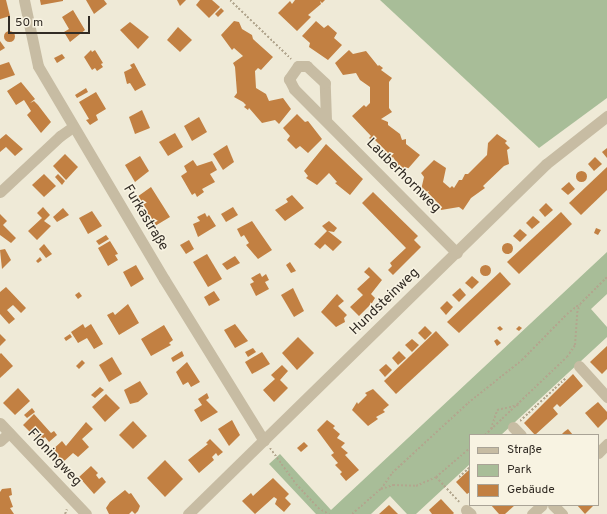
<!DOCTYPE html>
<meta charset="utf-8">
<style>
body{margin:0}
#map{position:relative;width:607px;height:514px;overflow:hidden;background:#efead7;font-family:Overpass,sans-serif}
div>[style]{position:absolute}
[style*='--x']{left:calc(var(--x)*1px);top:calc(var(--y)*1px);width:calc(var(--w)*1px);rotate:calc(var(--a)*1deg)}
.green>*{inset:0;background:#a8bd98}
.building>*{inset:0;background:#c28042}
.round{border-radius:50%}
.path>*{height:2px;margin-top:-1px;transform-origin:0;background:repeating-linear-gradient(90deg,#b2a68e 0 2px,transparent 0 4px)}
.minor>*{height:11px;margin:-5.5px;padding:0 5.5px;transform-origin:5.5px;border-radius:5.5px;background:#c7bca3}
span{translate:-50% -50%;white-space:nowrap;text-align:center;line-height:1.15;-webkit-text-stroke:3px #f8f3e2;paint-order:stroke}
.street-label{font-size:14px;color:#322c25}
.legend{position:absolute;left:469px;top:434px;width:130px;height:72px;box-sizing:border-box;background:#f8f3e2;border:1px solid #a9a396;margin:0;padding:5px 7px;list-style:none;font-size:12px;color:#322c25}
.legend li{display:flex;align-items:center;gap:8px;height:20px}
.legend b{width:20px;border:1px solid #a9a396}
.scale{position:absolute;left:8px;top:16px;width:82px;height:18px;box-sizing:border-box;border:2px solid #322c25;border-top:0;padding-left:5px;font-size:12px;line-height:14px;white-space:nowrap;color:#322c25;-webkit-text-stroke:3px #f8f3e2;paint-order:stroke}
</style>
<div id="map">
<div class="green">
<i style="clip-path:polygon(380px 0,607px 0,607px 98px,539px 148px)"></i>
<i style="clip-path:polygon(607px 252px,607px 294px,591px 309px,607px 327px,607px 337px,501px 435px,470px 435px,470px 464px,416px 514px,407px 514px,390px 496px,371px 514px,316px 514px,269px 464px,280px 454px,331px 510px)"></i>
</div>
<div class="building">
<i style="clip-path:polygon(0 0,6px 0,10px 16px,0 19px)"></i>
<i style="clip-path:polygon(40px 0,63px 0,63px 1px,41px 5px)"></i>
<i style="clip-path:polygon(86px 0,104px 0,107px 4px,94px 14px)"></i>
<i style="clip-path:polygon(177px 0,186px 0,180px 6px)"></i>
<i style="clip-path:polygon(200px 0,212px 0,220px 7px,209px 18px,196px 5px)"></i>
<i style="clip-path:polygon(295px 0,325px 0,322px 3px,320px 1px,321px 4px,308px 15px,311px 17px,297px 31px,278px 13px,290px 1px,292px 4px)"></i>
<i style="clip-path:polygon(221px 8px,224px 11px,218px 17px,215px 14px)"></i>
<i style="clip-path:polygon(73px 10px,85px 30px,70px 42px,64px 32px,69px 29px,62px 17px)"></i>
<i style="clip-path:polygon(234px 21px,239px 22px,242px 29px,252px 35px,253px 39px,273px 57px,261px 70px,258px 68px,255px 71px,256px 88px,266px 94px,269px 101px,283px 98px,291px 109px,279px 124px,275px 120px,262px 123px,249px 108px,248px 110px,244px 107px,246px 105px,243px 102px,234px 97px,237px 93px,235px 67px,233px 63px,243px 56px,234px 48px,232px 50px,221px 35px)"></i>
<i style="clip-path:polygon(316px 21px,324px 28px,328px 25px,337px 33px,334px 38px,342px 45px,328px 60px,309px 47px,310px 43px,302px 36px)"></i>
<i style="clip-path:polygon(130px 22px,149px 37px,138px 49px,120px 30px)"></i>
<i style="clip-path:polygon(178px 27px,192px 40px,180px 52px,167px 40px)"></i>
<i class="round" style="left:3.5px;top:30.5px;width:11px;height:11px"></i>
<i style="clip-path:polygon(0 41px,5px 48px,0 51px)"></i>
<i style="clip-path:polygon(91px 50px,92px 52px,95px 50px,103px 63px,101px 64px,103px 67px,97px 71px,95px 68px,92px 70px,84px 57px)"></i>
<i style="clip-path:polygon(349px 50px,353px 54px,366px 51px,378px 66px,379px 65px,383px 68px,381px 70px,392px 78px,389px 82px,389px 108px,392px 112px,381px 119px,388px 122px,388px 125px,400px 134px,402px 140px,406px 139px,406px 144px,420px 155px,406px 171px,402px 171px,393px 157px,391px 159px,386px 151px,384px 153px,381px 150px,383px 148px,374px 139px,373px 141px,369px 138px,371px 136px,352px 116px,364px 105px,366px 107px,370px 103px,370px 87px,360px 80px,356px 73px,343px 75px,335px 63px)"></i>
<i style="clip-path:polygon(62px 54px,65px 58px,57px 63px,54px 58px)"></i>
<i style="clip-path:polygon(9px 62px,15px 75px,0 80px,0 65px)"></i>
<i style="clip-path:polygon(134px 63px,146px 85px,135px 91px,130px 83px,127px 84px,124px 72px,132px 68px,130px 65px)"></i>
<i style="clip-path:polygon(21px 82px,35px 99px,30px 103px,34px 101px,38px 105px,51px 122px,41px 133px,27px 115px,31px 111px,24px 100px,16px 105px,7px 91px)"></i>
<i style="clip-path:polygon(86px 88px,88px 92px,77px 98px,75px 95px)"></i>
<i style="clip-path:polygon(96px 92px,106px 109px,96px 115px,98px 120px,90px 125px,86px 120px,89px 119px,79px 102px)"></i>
<i style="clip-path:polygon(142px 110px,150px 128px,135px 134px,129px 117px)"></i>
<i style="clip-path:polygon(297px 114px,305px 122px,308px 121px,322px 139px,308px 153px,300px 146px,296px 149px,287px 140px,290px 136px,283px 128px)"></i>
<i style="clip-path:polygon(199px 117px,207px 132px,192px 141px,184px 126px)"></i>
<i style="clip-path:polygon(175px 133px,183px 147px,168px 156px,159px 142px)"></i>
<i style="clip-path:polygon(6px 134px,23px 149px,15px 156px,6px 147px,0 152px,0 139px)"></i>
<i style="clip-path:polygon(497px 134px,507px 141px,505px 143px,510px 148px,507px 150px,509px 164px,504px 166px,483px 186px,485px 188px,471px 198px,463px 210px,459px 207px,441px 210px,440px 205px,426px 191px,421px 190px,424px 177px,421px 173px,434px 160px,446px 168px,443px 182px,450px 188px,452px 186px,454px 188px,459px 180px,462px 180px,465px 174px,468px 174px,487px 155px,488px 143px)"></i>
<i style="clip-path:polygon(326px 144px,363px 179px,350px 195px,335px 183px,337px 182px,329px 173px,317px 185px,306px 178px,308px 176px,304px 171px)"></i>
<i style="clip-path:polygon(227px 145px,234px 162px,223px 170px,213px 154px)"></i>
<i style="clip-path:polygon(607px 148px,607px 158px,602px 152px)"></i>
<i style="clip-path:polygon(65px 154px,78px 167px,66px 180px,53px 166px)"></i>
<i style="clip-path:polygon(140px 156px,149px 171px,135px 182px,125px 165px)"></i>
<i style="clip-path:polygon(595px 157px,602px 164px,594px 171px,588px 164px)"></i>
<i style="clip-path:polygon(193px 160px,197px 166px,212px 161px,217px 170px,210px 174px,215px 182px,202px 189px,204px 192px,197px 197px,195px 193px,192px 195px,181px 176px,187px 172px,184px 166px)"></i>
<i style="clip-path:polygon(607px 167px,607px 190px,581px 215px,569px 203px)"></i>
<i class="round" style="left:575.5px;top:170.5px;width:11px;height:11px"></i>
<i style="clip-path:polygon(44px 174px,56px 186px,44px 197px,32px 185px)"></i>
<i style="clip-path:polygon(58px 174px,65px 181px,62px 185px,55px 177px)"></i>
<i style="clip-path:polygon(569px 182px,575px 189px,568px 195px,561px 189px)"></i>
<i style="clip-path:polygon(151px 187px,170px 217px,155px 226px,147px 218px,149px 216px,146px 211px,144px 212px,137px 197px)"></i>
<i style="clip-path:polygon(373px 192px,418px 236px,414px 240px,421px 247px,393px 275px,388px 270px,392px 266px,390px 263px,406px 248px,362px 203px)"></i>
<i style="clip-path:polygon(292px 195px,304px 208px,285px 221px,275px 210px,288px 202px,286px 199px)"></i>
<i style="clip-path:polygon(546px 203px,553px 210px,545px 217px,539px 210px)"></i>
<i style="clip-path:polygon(43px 207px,50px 215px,44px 221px,51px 226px,37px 240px,28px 231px,42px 218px,37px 213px)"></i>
<i style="clip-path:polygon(233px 207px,238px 215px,226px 222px,221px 214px)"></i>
<i style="clip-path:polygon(63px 208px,69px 215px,57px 222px,53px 217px)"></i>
<i style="clip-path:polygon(92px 211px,102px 226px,88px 234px,79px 218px)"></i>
<i style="clip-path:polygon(561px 212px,572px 224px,519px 274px,507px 262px)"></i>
<i style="clip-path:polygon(205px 213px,207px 217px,209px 215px,216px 226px,198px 237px,193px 224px,200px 221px,197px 217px)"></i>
<i style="clip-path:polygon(0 214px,7px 221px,3px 225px,16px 238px,11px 243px,0 235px)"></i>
<i style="clip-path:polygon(533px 216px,540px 222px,532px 229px,526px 223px)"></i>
<i style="clip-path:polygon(252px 221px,272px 250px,258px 259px,246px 245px,249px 243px,244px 235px,241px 237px,237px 229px)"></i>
<i style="clip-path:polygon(329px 221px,337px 228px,334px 232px,328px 231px,342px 242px,333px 251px,325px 244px,320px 249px,314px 244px,327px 231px,322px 226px)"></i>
<i style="clip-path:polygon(596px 228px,601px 230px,598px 235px,594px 233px)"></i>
<i style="clip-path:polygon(520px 229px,527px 235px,520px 242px,513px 236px)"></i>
<i style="clip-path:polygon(106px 235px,109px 239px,99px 245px,96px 241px)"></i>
<i style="clip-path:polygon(189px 240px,194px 249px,186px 254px,180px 245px)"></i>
<i style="clip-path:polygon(110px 241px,118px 254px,115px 255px,118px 260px,108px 266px,98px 248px)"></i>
<i class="round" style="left:501.5px;top:242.5px;width:11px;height:11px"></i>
<i style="clip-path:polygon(44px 244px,52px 254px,46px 258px,39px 249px)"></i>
<i style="clip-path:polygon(5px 249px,11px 260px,2px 269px,0 250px)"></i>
<i style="clip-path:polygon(207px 254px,222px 279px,208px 287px,193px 262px)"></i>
<i style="clip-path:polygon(235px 256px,240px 263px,227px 270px,222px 264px)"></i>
<i style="clip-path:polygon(40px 257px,42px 260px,38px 263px,36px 261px)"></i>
<i style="clip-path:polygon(290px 262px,296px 271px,291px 273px,286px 265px)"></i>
<i class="round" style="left:479.5px;top:264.5px;width:11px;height:11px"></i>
<i style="clip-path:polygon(136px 265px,144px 279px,131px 287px,123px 272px)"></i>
<i style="clip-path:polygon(369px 267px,382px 280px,371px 294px,375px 298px,372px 303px,359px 316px,350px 307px,363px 295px,357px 289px,370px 277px,364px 272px)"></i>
<i style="clip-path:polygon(500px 272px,511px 284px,459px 333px,447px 322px)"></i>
<i style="clip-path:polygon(260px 273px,262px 277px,266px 274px,269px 280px,265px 282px,269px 289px,256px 296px,250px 284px,254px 282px,251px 278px)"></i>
<i style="clip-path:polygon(472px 276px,479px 282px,472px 289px,465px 283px)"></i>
<i style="clip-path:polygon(6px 287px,26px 308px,21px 313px,13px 305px,7px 310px,15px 319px,9px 324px,0 314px,0 292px)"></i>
<i style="clip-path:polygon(293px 288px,304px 311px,294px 317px,281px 295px)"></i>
<i style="clip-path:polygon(460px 288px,466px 295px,459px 302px,452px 295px)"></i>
<i style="clip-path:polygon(214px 291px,220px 300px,209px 306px,204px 297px)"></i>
<i style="clip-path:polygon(79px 292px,82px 296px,78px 299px,75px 295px)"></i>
<i style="clip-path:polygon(337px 294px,344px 301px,338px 306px,347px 315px,344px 318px,345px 322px,336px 327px,321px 312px)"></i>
<i style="clip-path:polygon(447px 301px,453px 307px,446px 315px,440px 308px)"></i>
<i style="clip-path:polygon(128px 304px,139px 323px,119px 335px,107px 315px,113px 312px,115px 315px)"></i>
<i style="clip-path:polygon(83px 324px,85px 328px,91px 324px,103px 344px,94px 349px,87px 338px,78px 343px,71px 332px)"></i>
<i style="clip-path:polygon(235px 324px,248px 341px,235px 348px,224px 330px)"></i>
<i style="clip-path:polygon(164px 325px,173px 340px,169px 343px,171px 345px,151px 356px,141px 339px)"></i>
<i style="clip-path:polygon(425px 326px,432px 333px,425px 340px,418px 333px)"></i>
<i style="clip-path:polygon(500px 326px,503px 329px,500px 331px,497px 328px)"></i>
<i style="clip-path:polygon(519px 326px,522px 328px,519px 331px,516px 329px)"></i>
<i style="clip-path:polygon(436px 331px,449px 345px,396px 394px,384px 381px)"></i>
<i style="clip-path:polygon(0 334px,6px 340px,0 346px)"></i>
<i style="clip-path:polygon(70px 334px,72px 337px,66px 341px,64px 338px)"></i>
<i style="clip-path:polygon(298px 337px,314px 353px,297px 370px,282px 353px)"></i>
<i style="clip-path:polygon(412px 339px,419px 345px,412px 352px,405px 345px)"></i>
<i style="clip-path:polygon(497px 339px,501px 343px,497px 346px,494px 341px)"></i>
<i style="clip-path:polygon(607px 346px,607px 369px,602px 374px,590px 362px)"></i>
<i style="clip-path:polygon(253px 348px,256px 352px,248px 357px,245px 352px)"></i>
<i style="clip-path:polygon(182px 351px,184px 356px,173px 362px,171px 358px)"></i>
<i style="clip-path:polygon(399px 351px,406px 358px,398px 365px,392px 358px)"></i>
<i style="clip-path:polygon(262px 352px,270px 364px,252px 374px,245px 362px)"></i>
<i style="clip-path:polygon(1px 353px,13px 366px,0 378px,0 354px)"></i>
<i style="clip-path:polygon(112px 357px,122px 374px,109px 382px,99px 365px)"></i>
<i style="clip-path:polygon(82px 360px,85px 363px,79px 369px,76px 366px)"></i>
<i style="clip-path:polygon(187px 362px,200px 382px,191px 387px,188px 382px,183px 385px,176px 372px)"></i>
<i style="clip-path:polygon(386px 364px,392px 370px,385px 377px,379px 370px)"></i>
<i style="clip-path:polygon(282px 365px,288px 371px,280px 380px,288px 388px,274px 402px,263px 390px,275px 379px,271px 375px)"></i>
<i style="clip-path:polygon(573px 374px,583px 386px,560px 407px,557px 404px,553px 408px,558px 414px,535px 435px,524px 423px)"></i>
<i style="clip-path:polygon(140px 381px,148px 394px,138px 402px,130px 404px,124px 390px)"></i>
<i style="clip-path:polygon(100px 387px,104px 390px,95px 398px,91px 395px)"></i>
<i style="clip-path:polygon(18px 388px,30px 401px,15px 415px,3px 403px)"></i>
<i style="clip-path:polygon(373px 389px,389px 405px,383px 410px,385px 412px,376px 417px,378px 419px,368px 426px,352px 410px,357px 402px,358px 404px,367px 395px,365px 393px)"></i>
<i style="clip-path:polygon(207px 393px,209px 398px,206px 400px,218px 412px,201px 422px,194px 410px,202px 405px,198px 399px)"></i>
<i style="clip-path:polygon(106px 394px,120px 408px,105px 422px,92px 407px)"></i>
<i style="clip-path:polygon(598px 402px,607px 412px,607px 419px,598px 428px,585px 413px)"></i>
<i style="clip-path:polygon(32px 408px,35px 412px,27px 418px,24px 415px)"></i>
<i style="clip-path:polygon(34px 414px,51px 433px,54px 431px,57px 435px,49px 442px,45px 437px,40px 442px,23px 425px)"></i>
<i style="clip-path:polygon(232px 420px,240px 435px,229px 446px,218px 429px)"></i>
<i style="clip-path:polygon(327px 420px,335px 426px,333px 428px,340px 434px,337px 438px,345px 443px,341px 447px,348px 453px,345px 455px,359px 470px,346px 481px,340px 474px,342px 472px,335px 465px,338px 463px,331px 455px,334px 453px,317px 430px)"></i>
<i style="clip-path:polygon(133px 421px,147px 436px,133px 449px,119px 435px)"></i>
<i style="clip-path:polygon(86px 422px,93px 429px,82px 439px,89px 447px,78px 457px,73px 453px,61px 464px,50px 452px,62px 441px,66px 446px)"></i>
<i style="clip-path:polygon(568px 429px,573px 435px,561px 435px,564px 432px)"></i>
<i style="clip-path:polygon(210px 439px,223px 452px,218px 456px,216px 453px,212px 457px,214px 460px,199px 473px,188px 460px,208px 444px,206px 443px)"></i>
<i style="clip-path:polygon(304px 442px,308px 446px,301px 452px,297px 448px)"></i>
<i style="clip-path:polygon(165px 460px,183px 479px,165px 497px,147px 478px)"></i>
<i style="clip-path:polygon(91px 466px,98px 473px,96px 475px,99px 479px,102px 477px,106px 482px,94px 494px,79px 477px)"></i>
<i style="clip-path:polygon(470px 469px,470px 492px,467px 494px,456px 482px)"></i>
<i style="clip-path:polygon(273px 478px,289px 494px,285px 498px,291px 504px,284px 512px,275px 504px,277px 499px,274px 497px,255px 514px,242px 501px,251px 493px,253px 496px)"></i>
<i style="clip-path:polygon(11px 488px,12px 495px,9px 496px,13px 507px,10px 508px,14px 514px,0 514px,0 492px,2px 489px)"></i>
<i style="clip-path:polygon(125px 490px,129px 494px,131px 493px,140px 506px,138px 511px,135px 514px,132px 511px,129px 514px,109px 514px,106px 508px,110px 502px)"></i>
<i style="clip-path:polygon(441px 499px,454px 513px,453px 514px,432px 514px,429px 510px)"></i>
<i style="clip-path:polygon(389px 505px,398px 514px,379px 514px)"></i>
<i style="clip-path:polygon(491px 505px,515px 505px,505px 514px,499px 514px)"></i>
<i style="clip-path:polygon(577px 505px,594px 505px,585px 514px)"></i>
</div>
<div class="path">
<i style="--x:230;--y:0;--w:85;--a:44"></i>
<i style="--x:520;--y:421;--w:64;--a:-43.1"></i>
<i style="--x:491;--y:429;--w:20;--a:-72"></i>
<i style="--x:497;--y:410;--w:22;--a:-13"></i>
<i style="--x:485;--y:435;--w:113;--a:-43.6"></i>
<i style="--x:567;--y:357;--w:14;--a:-56"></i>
<i style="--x:575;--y:345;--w:32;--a:-86"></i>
<i style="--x:577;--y:313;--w:9;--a:-72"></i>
<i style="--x:580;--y:304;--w:38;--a:-45"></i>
<i style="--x:270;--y:448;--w:44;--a:54.2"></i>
<i style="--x:296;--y:484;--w:33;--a:47"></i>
<i style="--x:318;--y:508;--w:13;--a:29"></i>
<i style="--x:436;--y:477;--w:34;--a:47"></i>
<i style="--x:459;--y:477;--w:15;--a:-42"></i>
<i style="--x:381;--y:489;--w:19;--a:-55"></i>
<i style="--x:392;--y:473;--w:103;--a:-42.6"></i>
<i style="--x:468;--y:403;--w:69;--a:-38.5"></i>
<i style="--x:522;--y:360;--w:64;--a:-45.6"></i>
<i style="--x:567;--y:314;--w:16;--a:-38"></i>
<i style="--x:65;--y:514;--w:5;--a:-68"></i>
<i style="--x:352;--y:514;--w:38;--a:-41"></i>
<i style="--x:381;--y:489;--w:13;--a:-18"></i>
<i style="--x:393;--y:485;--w:23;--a:2"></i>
<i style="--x:416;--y:486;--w:22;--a:-24"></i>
<i style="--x:436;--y:477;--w:45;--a:-40.5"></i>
</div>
<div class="minor">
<i style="--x:24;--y:0;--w:67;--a:78"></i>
<i style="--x:38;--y:66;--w:247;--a:59.4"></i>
<i style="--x:164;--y:279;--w:190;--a:58.3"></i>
<i style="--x:326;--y:120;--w:37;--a:-92"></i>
<i style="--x:325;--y:83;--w:25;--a:-137"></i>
<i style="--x:307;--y:66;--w:9;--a:180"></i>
<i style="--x:298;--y:66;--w:16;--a:125"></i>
<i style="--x:289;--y:79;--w:11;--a:63"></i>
<i style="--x:294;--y:89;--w:231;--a:45.2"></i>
<i style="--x:0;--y:192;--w:82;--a:-43"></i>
<i style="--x:60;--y:136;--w:16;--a:-35"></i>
<i style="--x:579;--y:366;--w:42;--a:47.9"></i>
<i style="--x:0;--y:423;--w:125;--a:46.6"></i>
<i style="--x:513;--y:427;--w:11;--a:45"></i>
<i style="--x:0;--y:441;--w:12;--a:-42"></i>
<i style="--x:598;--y:453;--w:13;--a:-45"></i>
<i style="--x:553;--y:505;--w:13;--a:45"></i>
<i style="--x:466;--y:510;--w:6;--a:39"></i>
<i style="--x:188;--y:514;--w:501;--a:-44.35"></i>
<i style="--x:546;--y:164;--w:78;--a:-38.2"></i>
<i style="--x:532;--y:514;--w:13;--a:-42"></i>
</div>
<div class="street-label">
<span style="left:403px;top:176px;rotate:45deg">Lauberhornweg</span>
<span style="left:145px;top:218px;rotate:59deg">Furkastraße</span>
<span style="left:385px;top:302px;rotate:-44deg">Hundsteinweg</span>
<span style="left:54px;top:458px;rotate:47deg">Floningweg</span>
</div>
<ul class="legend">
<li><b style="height:5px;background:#c7bca3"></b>Straße</li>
<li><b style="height:11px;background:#a8bd98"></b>Park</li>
<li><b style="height:11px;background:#c28042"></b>Gebäude</li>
</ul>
<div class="scale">50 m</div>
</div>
